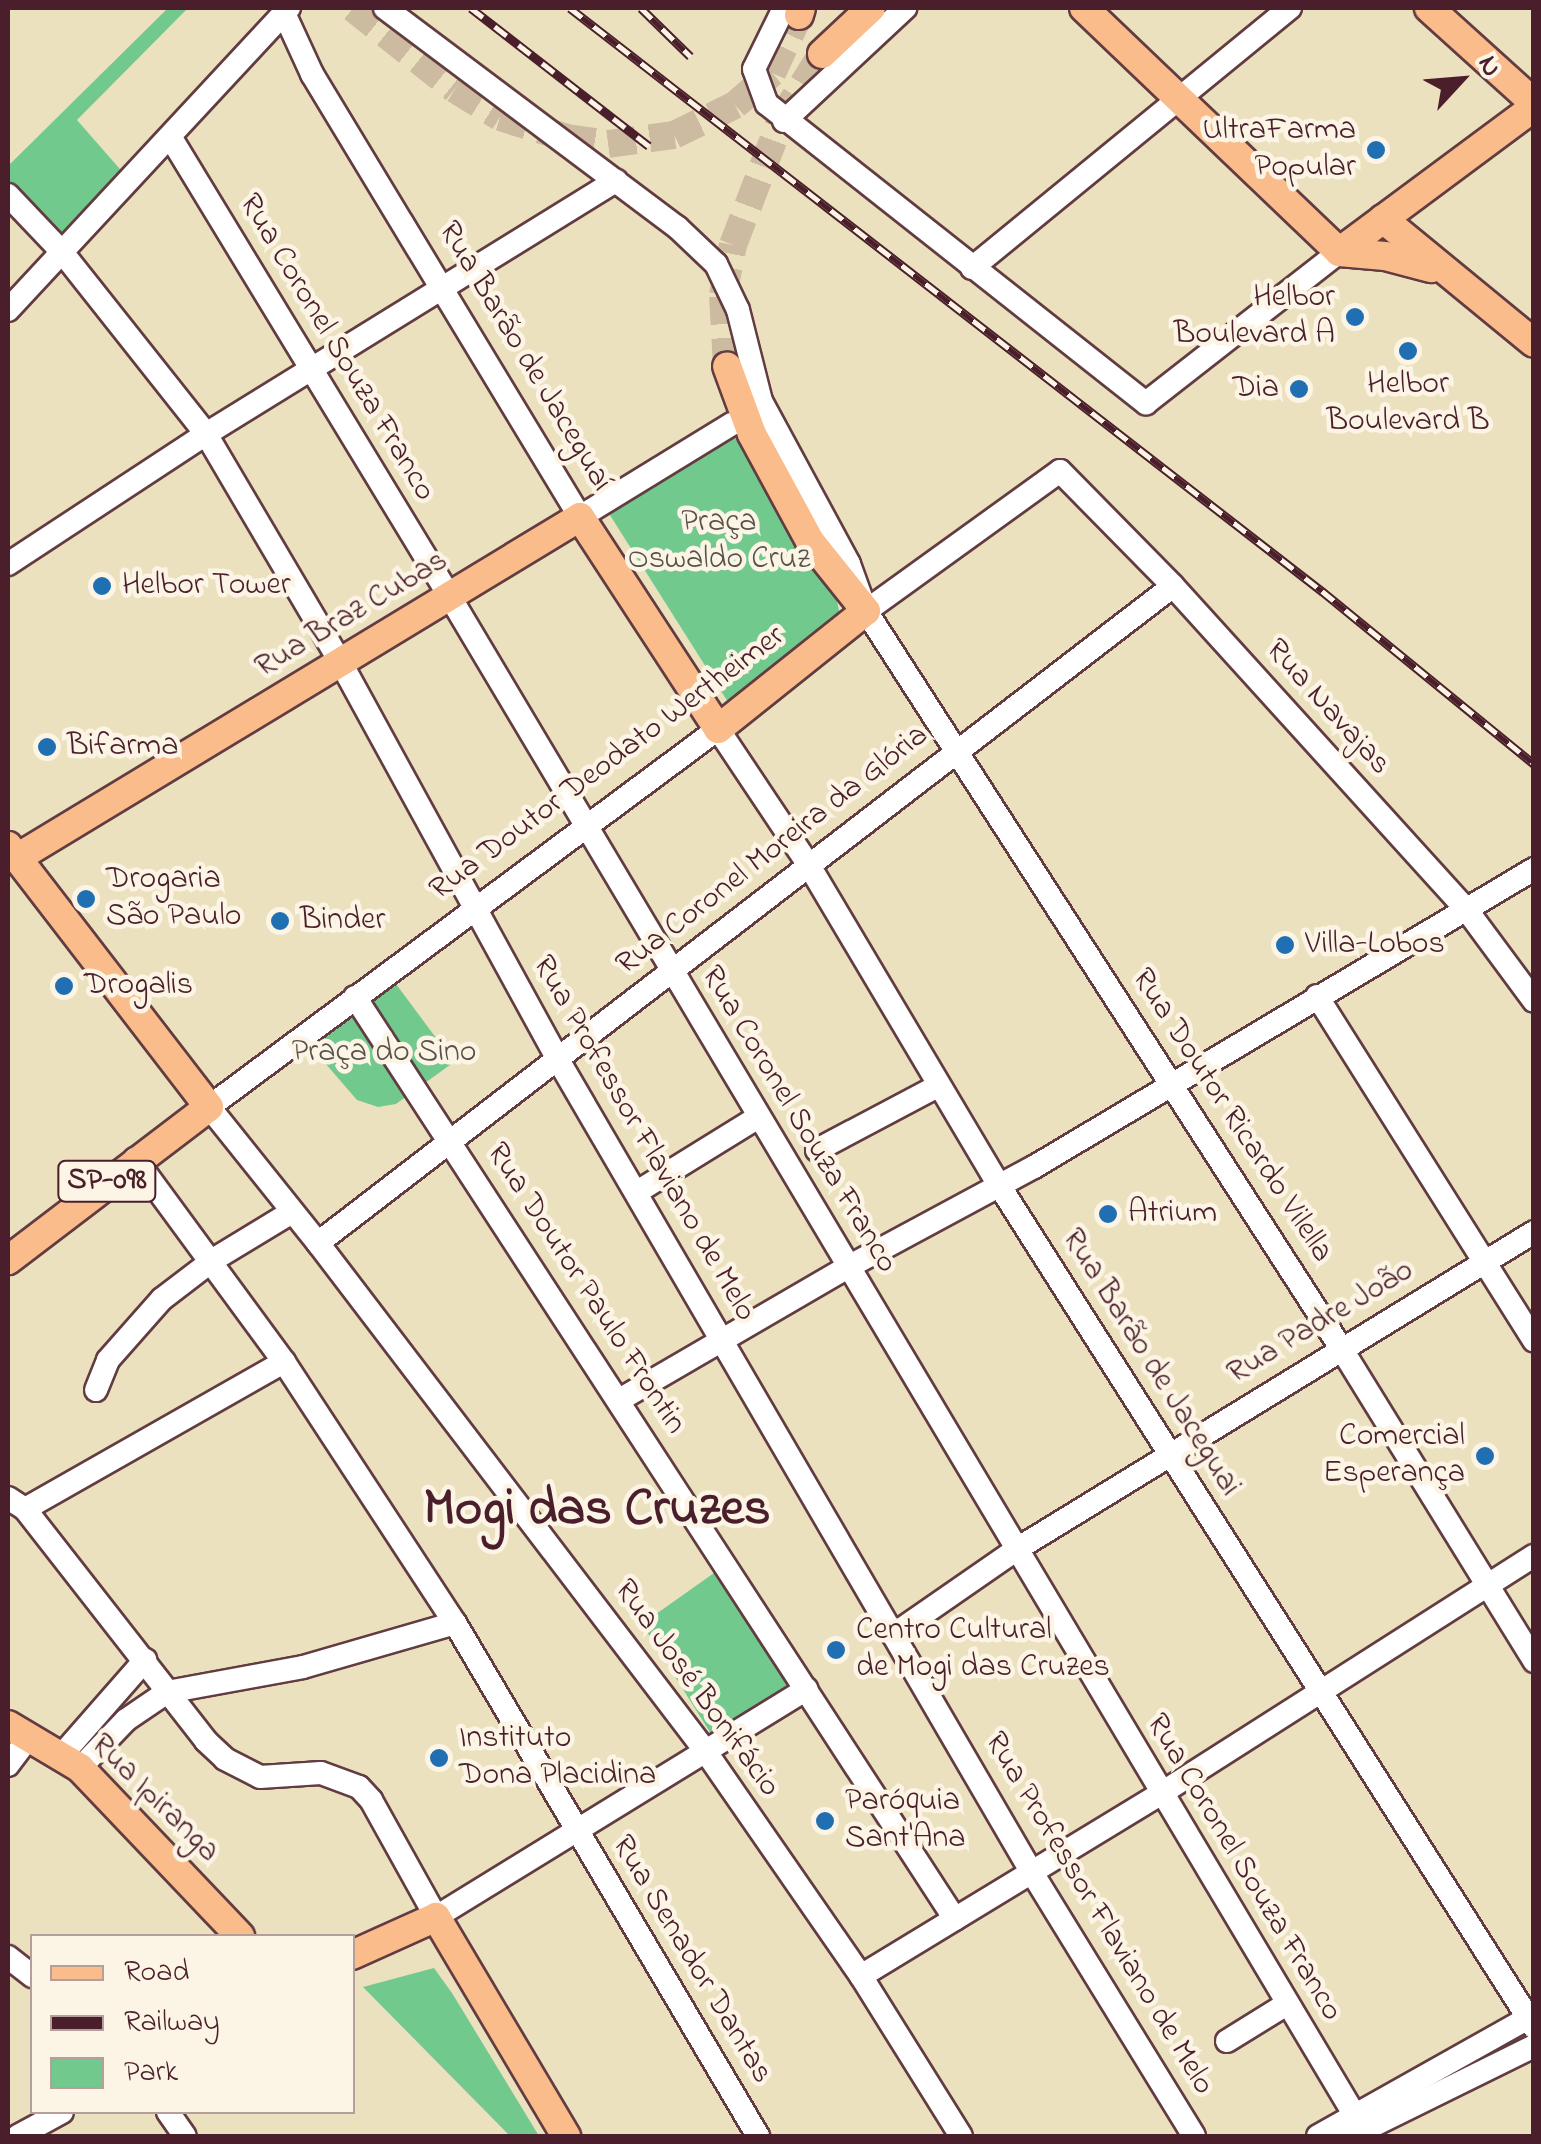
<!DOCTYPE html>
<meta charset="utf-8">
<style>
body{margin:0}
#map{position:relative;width:1541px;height:2144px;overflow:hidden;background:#ece1bf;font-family:"Indie Flower",sans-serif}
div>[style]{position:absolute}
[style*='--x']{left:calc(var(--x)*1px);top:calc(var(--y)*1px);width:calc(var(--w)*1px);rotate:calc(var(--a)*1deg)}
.green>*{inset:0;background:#72c98e}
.major-tunnel>*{height:28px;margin-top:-14px;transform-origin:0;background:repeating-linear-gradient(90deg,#ccbaa1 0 28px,transparent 0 42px)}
.roads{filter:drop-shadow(2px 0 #623c41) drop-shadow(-2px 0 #623c41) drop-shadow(0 2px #623c41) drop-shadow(0 -2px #623c41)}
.minor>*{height:22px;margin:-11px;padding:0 11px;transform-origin:11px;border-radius:11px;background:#fff}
.major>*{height:28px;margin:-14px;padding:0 14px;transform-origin:14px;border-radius:14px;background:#fabc8b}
.rail>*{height:9px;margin-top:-4.5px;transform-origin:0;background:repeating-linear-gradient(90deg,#fcf5e5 0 15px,#4a1f2b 0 30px);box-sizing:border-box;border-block:2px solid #4a1f2b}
.dots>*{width:28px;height:28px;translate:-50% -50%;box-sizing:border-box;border:5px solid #fcf5e5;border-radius:50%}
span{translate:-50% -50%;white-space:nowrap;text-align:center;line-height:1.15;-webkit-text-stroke:9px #fcf5e5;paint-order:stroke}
.shield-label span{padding:2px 8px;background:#fcf5e5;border:2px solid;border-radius:8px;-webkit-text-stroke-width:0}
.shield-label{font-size:30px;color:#4a1f2b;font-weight:700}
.poi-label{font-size:32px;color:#4a1f2b}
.right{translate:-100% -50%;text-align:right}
.left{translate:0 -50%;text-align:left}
.street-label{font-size:32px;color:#4a1f2b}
.park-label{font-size:32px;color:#565249}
.town-label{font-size:52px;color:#4a1f2b;font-weight:700}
.frame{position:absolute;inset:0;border:10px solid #4a1f2b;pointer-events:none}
.legend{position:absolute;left:30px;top:1934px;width:325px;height:180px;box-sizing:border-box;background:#fcf5e5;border:2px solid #b59f9b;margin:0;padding:12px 18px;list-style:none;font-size:30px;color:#4a1f2b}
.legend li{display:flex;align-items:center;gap:20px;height:50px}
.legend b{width:50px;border:2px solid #b59f9b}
.north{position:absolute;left:1411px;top:30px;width:100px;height:100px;-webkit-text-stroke:8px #fcf5e5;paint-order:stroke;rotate:64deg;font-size:28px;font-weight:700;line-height:40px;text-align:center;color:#4a1f2b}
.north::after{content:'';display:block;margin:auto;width:35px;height:45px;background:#4a1f2b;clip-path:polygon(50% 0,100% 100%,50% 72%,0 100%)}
</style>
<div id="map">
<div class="green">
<i style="clip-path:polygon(168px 8px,188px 8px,77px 120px,126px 176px,63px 241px,8px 182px,8px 166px)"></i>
<i style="clip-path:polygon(744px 427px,834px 587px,841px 620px,728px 702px,608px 512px)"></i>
<i style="clip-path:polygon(396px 984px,454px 1062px,396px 1104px,378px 1107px,357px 1100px,312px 1048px)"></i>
<i style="clip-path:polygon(714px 1573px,792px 1689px,713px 1737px,642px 1624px)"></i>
<i style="clip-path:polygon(434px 1968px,452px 1993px,539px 2136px,510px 2136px,363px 1987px)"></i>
</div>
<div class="major-tunnel">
<i style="--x:353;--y:8;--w:130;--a:38.5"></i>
<i style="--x:455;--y:89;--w:53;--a:31.9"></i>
<i style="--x:500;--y:117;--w:70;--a:17.4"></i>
<i style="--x:567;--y:138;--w:41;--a:8.3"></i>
<i style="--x:608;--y:144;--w:67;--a:-7.8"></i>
<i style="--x:674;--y:135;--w:68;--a:-26.2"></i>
<i style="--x:735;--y:105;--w:49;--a:-40.9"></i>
<i style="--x:772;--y:73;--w:64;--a:-65"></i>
<i style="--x:727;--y:366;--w:71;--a:-93.2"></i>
<i style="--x:723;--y:295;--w:51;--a:-78.7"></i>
<i style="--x:733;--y:245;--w:134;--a:-69"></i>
<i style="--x:781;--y:120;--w:78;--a:-58.2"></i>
</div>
<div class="roads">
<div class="minor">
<i style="--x:385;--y:8;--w:365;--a:36.9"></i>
<i style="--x:677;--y:227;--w:54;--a:43.5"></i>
<i style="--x:716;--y:264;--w:51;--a:64.4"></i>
<i style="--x:738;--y:310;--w:94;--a:75.8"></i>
<i style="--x:761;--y:401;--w:185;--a:61.6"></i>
<i style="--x:849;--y:564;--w:50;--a:70.1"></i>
<i style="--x:866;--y:611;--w:877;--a:57.2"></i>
<i style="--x:1341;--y:1348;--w:368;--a:58.3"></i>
<i style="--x:784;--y:8;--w:68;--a:116.2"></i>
<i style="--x:754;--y:69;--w:37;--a:70"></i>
<i style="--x:767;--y:104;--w:483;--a:38.3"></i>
<i style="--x:1146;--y:403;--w:245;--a:-38"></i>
<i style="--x:284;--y:13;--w:67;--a:65.3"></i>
<i style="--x:312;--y:74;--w:518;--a:58.83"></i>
<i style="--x:580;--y:517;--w:178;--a:-31.5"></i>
<i style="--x:784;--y:121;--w:166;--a:-43"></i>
<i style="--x:171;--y:138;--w:537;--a:58.71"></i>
<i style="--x:450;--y:597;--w:1791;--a:59.21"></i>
<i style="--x:8;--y:195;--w:79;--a:46.5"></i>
<i style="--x:62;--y:252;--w:232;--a:51.6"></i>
<i style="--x:206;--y:434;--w:266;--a:59.5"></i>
<i style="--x:341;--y:663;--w:450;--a:61.3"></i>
<i style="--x:557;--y:1058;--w:941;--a:59.76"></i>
<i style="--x:1031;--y:1871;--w:311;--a:58.4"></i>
<i style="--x:972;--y:268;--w:411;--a:-39.3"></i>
<i style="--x:8;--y:310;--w:413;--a:-47.1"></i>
<i style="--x:8;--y:564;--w:237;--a:-33.3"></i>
<i style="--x:206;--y:434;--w:482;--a:-31.7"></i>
<i style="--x:866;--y:611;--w:239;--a:-35.8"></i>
<i style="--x:1060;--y:471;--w:161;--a:45.5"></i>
<i style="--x:1173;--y:586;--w:436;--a:47.8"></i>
<i style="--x:1466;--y:909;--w:114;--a:53.5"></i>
<i style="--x:1317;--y:996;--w:407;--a:57.8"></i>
<i style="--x:355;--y:997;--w:1100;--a:56.95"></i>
<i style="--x:817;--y:1150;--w:137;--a:-27.9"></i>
<i style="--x:135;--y:1159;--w:252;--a:53.7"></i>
<i style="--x:284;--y:1362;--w:312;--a:56.8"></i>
<i style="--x:455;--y:1623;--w:596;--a:59.43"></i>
<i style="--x:637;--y:1192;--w:141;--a:-31.7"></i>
<i style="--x:318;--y:1243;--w:1078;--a:-37.54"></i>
<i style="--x:96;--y:1390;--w:32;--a:-68"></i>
<i style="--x:108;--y:1360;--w:81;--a:-48.5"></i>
<i style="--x:162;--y:1299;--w:64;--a:-37.4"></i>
<i style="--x:213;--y:1260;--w:92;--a:-31.3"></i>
<i style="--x:621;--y:1399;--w:263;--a:-30.2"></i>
<i style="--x:848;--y:1267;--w:211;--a:-28.3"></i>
<i style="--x:1034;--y:1167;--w:582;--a:-30.79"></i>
<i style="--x:8;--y:1498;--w:20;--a:33"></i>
<i style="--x:25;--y:1509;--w:294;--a:52"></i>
<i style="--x:206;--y:1741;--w:26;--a:43"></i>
<i style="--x:225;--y:1759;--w:39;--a:27"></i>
<i style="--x:260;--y:1777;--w:61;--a:-3.8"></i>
<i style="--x:321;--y:1773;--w:40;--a:20.2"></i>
<i style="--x:359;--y:1787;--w:18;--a:47"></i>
<i style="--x:371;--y:1800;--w:134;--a:60.9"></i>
<i style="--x:436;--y:1917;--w:435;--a:-31.6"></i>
<i style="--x:25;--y:1509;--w:298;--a:-29.6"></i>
<i style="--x:893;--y:1635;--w:151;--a:-34.7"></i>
<i style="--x:1017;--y:1549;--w:606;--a:-31.51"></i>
<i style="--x:61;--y:1756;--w:128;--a:-48.8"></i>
<i style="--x:8;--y:1765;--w:36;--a:-53"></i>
<i style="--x:80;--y:1768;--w:66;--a:-46.2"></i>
<i style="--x:126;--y:1720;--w:50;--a:-34.3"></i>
<i style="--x:167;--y:1692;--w:138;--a:-10.4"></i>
<i style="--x:303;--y:1667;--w:158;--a:-16.1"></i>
<i style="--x:8;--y:1957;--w:31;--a:38"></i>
<i style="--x:861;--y:1976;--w:350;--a:-31.3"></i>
<i style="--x:1160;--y:1794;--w:443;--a:-32.5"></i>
<i style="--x:1227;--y:2041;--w:70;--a:-31.7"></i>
<i style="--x:168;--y:2112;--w:29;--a:55"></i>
<i style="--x:18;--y:2136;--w:50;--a:-28.6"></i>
<i style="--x:961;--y:2136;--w:189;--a:-122"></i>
<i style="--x:861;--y:1976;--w:276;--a:-124.7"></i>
<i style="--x:704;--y:1749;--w:636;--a:-127.34"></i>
<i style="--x:318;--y:1243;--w:174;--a:-128.7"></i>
<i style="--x:209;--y:1107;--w:634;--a:-36.6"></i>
<i style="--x:718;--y:729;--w:166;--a:56.3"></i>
<i style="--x:810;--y:867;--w:370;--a:59.3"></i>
<i style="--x:999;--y:1185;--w:998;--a:57.57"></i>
<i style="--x:1318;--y:2136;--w:248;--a:-29.3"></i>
<i style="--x:1352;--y:2136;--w:203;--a:-26.3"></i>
</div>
<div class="major">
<i style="--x:1084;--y:8;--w:353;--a:43.7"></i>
<i style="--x:1429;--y:8;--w:142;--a:42.1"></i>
<i style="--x:799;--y:15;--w:7;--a:-74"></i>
<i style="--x:822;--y:54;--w:67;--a:-43.2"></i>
<i style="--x:1383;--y:219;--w:195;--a:39.4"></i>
<i style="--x:1339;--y:252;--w:243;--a:-36.6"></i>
<i style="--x:1339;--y:252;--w:46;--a:5"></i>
<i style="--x:1385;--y:256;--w:48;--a:14.6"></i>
<i style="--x:8;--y:846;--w:329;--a:52.4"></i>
<i style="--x:209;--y:1107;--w:253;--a:142.7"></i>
<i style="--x:17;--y:858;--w:658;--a:-31.2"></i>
<i style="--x:580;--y:517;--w:253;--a:56.9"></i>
<i style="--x:718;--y:729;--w:189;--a:-38.6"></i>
<i style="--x:866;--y:611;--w:90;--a:-128.7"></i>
<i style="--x:810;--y:541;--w:122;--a:-118.5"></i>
<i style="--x:752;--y:434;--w:72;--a:-110.2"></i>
<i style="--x:8;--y:1725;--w:84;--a:30.8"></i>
<i style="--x:80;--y:1768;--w:232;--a:46.4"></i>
<i style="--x:352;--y:1955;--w:92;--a:-24.3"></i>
<i style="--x:436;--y:1917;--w:255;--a:59.3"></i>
</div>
</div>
<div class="rail">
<i style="--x:471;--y:8;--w:225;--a:37.8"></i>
<i style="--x:570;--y:8;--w:952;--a:37.79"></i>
<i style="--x:1322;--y:591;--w:274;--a:39.2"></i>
<i style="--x:641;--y:8;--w:69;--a:44.4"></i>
</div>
<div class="dots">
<i style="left:1376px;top:150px;background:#1f6fb2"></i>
<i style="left:1355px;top:317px;background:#1f6fb2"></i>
<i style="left:1408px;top:351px;background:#1f6fb2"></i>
<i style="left:1299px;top:389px;background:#1f6fb2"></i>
<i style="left:102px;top:586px;background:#1f6fb2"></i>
<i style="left:47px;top:747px;background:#1f6fb2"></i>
<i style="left:86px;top:899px;background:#1f6fb2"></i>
<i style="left:280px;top:921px;background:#1f6fb2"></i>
<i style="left:1285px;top:945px;background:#1f6fb2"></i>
<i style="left:64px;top:986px;background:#1f6fb2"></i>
<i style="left:1108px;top:1214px;background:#1f6fb2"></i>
<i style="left:1485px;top:1456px;background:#1f6fb2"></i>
<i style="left:836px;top:1650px;background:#1f6fb2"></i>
<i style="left:439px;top:1758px;background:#1f6fb2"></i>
<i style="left:825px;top:1821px;background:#1f6fb2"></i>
</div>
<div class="shield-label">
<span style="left:107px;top:1181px">SP-098</span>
</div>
<div class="poi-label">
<span class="right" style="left:1356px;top:150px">UltraFarma<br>Popular</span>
<span class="right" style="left:1335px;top:317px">Helbor<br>Boulevard A</span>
<span style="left:1408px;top:404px">Helbor<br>Boulevard B</span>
<span class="right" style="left:1279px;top:389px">Dia</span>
<span class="left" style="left:122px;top:586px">Helbor Tower</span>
<span class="left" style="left:67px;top:747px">Bifarma</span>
<span class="left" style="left:106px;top:899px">Drogaria<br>São Paulo</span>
<span class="left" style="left:300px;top:921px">Binder</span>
<span class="left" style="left:1305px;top:945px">Villa-Lobos</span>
<span class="left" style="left:84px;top:986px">Drogalis</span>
<span class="left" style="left:1128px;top:1214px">Atrium</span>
<span class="right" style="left:1465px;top:1456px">Comercial<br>Esperança</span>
<span class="left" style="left:856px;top:1650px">Centro Cultural<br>de Mogi das Cruzes</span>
<span class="left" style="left:459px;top:1758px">Instituto<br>Dona Placidina</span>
<span class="left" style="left:845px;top:1821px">Paróquia<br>Sant'Ana</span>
</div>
<div class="street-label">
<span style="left:336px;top:348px;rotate:59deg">Rua Coronel Souza Franco</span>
<span style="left:524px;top:357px;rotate:59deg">Rua Barão de Jaceguaí</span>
<span style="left:352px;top:615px;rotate:-31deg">Rua Braz Cubas</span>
<span style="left:1327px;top:708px;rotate:48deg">Rua Navajas</span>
<span style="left:608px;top:764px;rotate:-37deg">Rua Doutor Deodato Wertheimer</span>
<span style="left:773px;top:851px;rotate:-38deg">Rua Coronel Moreira da Glória</span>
<span style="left:1231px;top:1116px;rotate:57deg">Rua Doutor Ricardo Vilella</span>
<span style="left:798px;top:1120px;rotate:59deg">Rua Coronel Souza Franco</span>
<span style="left:643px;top:1139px;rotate:60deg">Rua Professor Flaviano de Melo</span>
<span style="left:585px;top:1289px;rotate:57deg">Rua Doutor Paulo Frontin</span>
<span style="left:1321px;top:1323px;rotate:-31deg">Rua Padre João</span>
<span style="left:1150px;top:1363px;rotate:58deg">Rua Barão de Jaceguai</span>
<span style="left:696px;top:1689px;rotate:54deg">Rua José Bonifácio</span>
<span style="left:154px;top:1799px;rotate:45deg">Rua Ipiranga</span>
<span style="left:1243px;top:1868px;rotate:59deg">Rua Coronel Souza Franco</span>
<span style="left:1098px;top:1914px;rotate:59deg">Rua Professor Flaviano de Melo</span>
<span style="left:691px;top:1960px;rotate:59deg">Rua Senador Dantas</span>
</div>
<div class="park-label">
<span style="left:719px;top:542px">Praça<br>Oswaldo Cruz</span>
<span style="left:384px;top:1053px">Praça do Sino</span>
</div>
<div class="town-label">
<span style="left:597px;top:1511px">Mogi das Cruzes</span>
</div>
<div class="frame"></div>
<ul class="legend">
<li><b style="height:12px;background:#fabc8b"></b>Road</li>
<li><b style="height:12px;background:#4a1f2b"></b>Railway</li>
<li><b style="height:28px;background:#72c98e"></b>Park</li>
</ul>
<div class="north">N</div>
</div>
